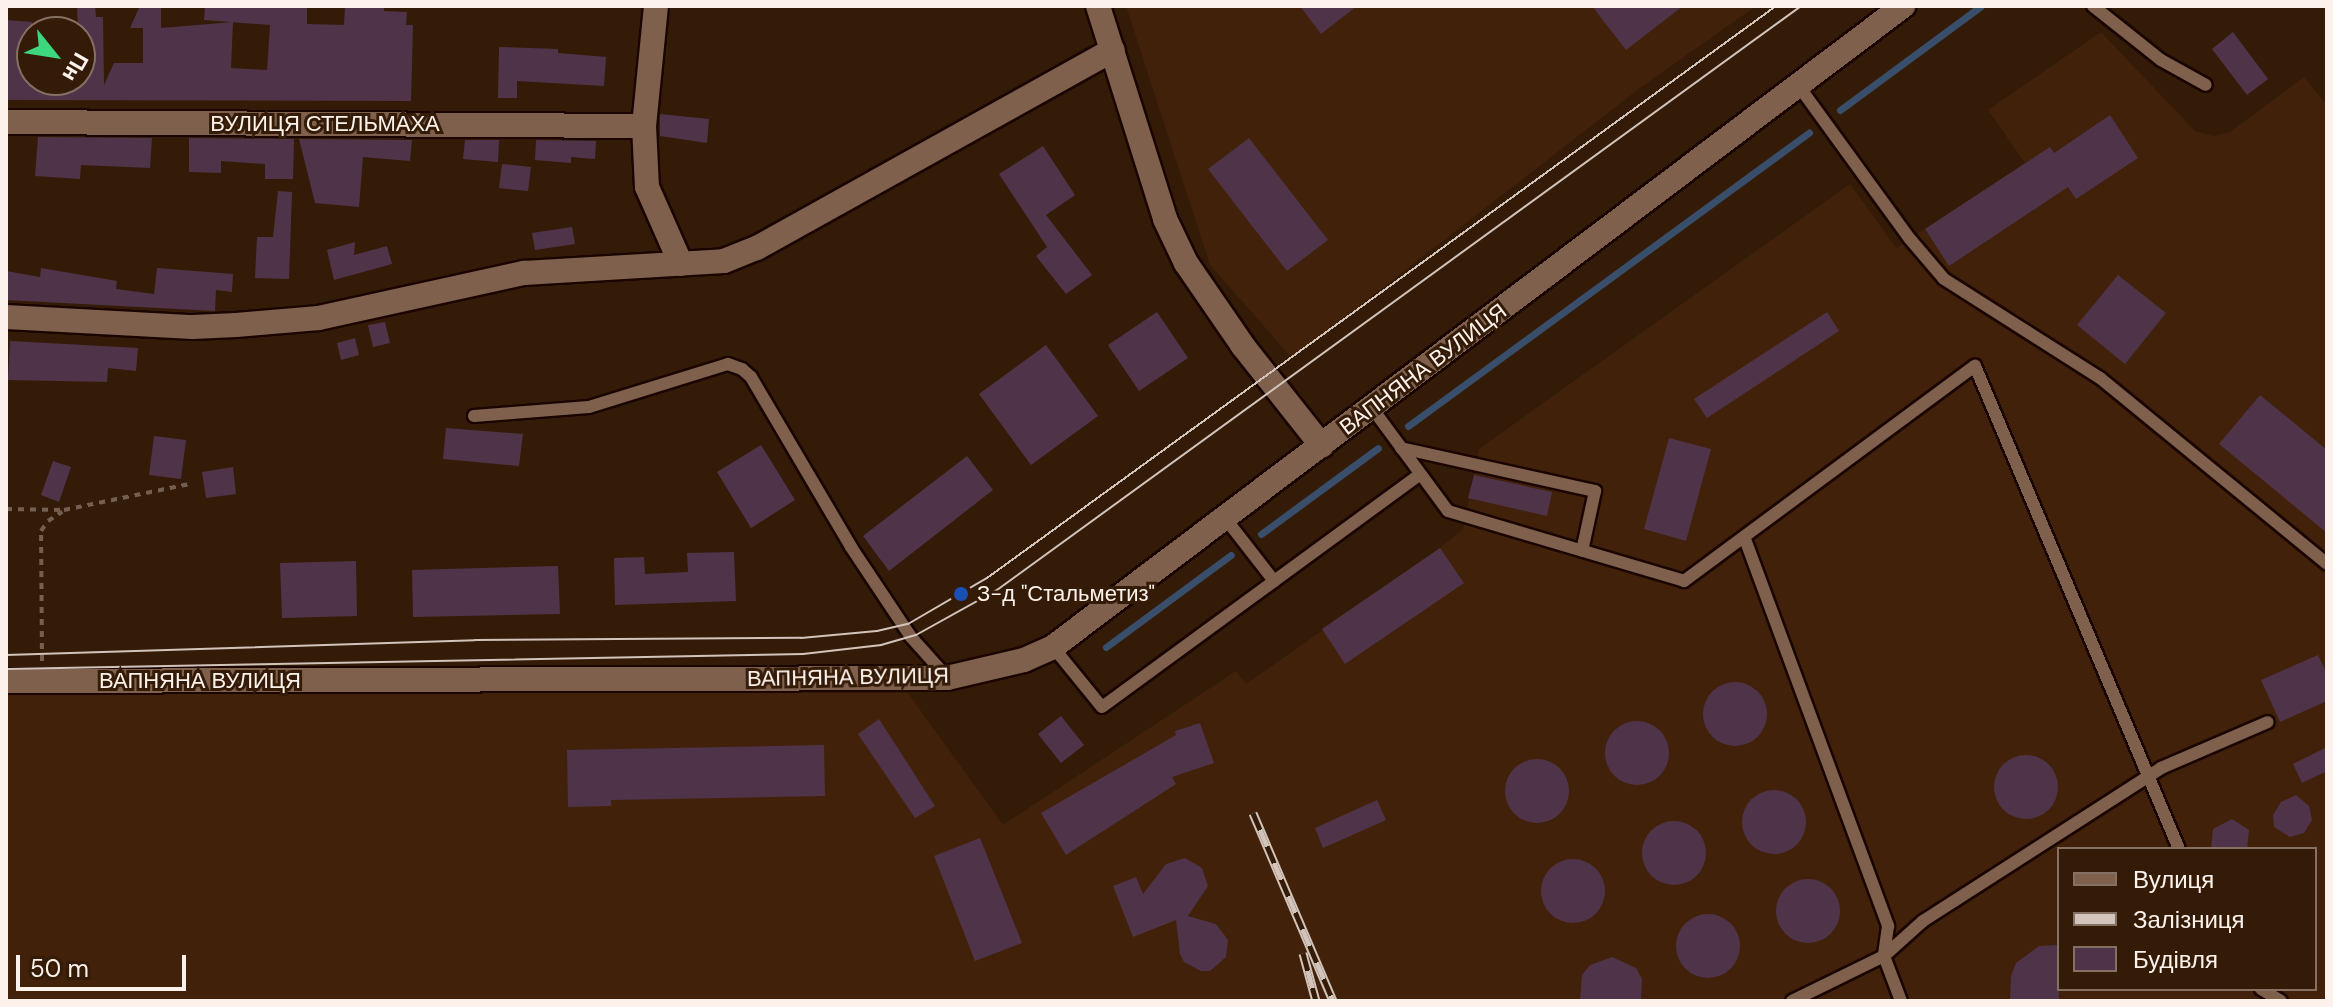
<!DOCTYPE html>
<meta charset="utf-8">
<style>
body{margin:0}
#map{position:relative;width:2333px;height:1007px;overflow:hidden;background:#341b08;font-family:"DM Sans",sans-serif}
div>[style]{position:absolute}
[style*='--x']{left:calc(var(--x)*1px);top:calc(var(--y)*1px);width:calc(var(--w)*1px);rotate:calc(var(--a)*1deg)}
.built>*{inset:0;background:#412109}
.stream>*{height:7px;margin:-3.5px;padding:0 3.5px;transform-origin:3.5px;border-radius:3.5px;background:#394e6b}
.building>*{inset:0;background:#4f3449}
.round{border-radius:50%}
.path>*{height:4px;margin-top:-2px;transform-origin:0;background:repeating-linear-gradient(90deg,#746051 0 6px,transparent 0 12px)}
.roads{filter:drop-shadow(2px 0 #1a0500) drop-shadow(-2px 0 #1a0500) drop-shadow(0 2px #1a0500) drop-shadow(0 -2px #1a0500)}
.service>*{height:12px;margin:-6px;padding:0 6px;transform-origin:6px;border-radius:6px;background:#7e604c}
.minor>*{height:24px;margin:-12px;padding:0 12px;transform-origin:12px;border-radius:12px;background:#7e604c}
.tertiary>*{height:24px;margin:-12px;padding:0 12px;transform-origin:12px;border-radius:12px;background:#7e604c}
.tram>*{height:2px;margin:-1px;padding:0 1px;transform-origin:1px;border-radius:1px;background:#d2c4bb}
.rail>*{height:9px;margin-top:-4.5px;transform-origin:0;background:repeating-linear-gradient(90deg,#341b08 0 18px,#d2c4bb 0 36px);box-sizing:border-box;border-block:2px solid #d2c4bb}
.dots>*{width:22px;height:22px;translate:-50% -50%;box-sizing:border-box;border:4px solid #341b08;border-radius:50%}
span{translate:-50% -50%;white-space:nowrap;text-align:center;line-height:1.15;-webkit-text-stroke:6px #341b08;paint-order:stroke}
.street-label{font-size:22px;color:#fdf2eb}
.poi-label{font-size:22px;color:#fdf2eb}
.left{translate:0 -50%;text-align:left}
.frame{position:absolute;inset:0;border:8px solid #fdf2eb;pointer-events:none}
.legend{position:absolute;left:2057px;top:847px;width:260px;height:144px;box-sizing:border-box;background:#341b08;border:2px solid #847163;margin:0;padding:10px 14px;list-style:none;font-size:24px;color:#fdf2eb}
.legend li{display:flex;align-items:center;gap:16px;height:40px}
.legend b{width:40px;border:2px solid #847163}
.north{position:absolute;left:16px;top:16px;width:80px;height:80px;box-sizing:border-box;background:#341b08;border:2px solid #847163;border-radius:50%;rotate:120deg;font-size:22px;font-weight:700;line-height:32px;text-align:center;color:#fdf2eb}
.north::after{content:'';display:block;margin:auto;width:28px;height:36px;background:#3cd77e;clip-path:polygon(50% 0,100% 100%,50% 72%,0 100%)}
.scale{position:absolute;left:16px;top:955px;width:170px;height:36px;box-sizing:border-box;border:4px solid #fdf2eb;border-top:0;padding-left:10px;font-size:24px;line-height:28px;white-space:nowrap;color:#fdf2eb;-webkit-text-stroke:6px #341b08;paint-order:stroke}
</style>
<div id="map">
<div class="built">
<i style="clip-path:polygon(1126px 6px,1756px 6px,1640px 88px,1292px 358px,1210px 265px)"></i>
<i style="clip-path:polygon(evenodd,2101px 32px,2195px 131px,2214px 136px,2230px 132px,2304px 77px,2327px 105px,2327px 1001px,6px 1001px,6px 693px,908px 693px,1003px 825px,1236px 671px,1246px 684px,1440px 548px,1463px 529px,1479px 449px,1850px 184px,1896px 248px,2025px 163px,1988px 110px,2101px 32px,2059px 849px,2315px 849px,2315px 989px,2059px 989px,2059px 849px)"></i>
</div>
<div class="stream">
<i style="--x:1840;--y:110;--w:175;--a:-36.4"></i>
<i style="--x:1408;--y:426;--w:497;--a:-36.2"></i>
<i style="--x:1261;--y:534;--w:145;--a:-36.3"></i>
<i style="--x:1106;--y:647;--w:155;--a:-36.4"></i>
</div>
<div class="building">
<i style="clip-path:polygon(77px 6px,95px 6px,96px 17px,103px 17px,104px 85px,114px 63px,143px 63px,143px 28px,130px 28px,139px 8px,161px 7px,161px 28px,233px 22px,231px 68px,267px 70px,270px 25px,204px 20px,205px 6px,307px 6px,307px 24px,344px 25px,345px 6px,384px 6px,384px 11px,407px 12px,406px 25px,413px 25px,411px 101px,6px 100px,6px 20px,32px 22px,32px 80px,84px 80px,84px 40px,80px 40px,78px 32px)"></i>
<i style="clip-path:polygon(1300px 6px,1357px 6px,1321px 34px)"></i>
<i style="clip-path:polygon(1592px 6px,1683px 6px,1626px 50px)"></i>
<i style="clip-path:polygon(2233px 32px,2268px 79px,2247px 95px,2212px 49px)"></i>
<i style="clip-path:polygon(499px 47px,558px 49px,558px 53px,606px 57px,604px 86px,517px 81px,517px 98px,498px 98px)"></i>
<i style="clip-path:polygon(660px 114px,709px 119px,707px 143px,660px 136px)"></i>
<i style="clip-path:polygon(2110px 115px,2138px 158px,2076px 199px,2068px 187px,1949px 266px,1925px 229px,2050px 147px,2054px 153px)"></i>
<i style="clip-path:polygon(38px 137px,152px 138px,150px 168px,81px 165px,80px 179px,35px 176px)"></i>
<i style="clip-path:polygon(189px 138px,294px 139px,293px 179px,265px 179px,265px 164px,221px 161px,221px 173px,189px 172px)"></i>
<i style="clip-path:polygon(1249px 138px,1328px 240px,1287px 271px,1208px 169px)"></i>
<i style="clip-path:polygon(299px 139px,412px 140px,410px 161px,363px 157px,359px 207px,315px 203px)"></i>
<i style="clip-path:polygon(465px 140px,499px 140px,498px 162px,463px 159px)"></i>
<i style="clip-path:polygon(536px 140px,596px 141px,595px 159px,571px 157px,571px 163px,535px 160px)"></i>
<i style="clip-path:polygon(1043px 146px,1075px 195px,1046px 215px,1092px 275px,1066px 294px,1036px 256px,1047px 247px,999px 174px)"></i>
<i style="clip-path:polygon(502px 164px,531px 167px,528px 191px,499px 188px)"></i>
<i style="clip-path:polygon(278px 191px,292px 192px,289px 279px,255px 278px,257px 237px,273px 237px)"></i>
<i style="clip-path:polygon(572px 227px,575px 244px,535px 250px,532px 233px)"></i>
<i style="clip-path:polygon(355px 242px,354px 255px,387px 246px,392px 264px,334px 280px,327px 250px)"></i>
<i style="clip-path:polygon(41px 268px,117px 281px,116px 289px,154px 294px,157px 268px,233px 274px,232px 292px,216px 290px,215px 311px,6px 300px,6px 271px,40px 277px)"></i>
<i style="clip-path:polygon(2118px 275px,2166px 313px,2125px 364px,2077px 325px)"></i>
<i style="clip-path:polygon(1157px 312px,1188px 358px,1139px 391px,1108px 345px)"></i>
<i style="clip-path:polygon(1827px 312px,1839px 331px,1707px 418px,1694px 399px)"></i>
<i style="clip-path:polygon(385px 322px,390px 343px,373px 347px,368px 325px)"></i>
<i style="clip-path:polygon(355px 338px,359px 355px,341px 360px,337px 343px)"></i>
<i style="clip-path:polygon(10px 341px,138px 348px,136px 371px,108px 368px,107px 382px,8px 380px)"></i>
<i style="clip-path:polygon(1046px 345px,1098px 416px,1031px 465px,979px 394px)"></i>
<i style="clip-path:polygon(2260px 395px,2327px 450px,2327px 533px,2219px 444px)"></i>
<i style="clip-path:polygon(446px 428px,523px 434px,519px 466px,443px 459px)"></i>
<i style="clip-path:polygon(154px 436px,186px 440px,181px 479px,149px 475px)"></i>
<i style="clip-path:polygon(1669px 438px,1711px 449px,1686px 541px,1644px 529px)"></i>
<i style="clip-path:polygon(761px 445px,795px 500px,751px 528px,717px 472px)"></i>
<i style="clip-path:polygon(967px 456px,993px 490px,889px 571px,863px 536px)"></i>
<i style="clip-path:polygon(53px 461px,71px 467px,59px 502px,41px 495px)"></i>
<i style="clip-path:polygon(233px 467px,236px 494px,206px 498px,202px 472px)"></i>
<i style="clip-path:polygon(1474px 475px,1552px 492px,1547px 516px,1468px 498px)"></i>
<i style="clip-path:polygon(1440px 548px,1464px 583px,1345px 664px,1322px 629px)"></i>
<i style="clip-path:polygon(734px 552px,736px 601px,615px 605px,614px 558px,644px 557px,645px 574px,688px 572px,687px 553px)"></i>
<i style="clip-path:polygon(356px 561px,357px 616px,282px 618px,280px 563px)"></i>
<i style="clip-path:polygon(558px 566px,560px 614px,413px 617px,412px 570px)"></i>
<i style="clip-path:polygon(2318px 655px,2327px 674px,2327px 701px,2280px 722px,2261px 680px)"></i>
<i class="round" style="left:1703px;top:682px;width:64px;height:64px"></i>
<i style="clip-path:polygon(1061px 716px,1084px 745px,1061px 763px,1038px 734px)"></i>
<i style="clip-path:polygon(879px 719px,935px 806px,915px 818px,858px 734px)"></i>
<i class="round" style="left:1605px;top:721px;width:64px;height:64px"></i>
<i style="clip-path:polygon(1200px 723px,1214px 763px,1172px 777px,1176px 784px,1066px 855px,1041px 813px,1176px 735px,1175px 731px)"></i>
<i style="clip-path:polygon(824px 745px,825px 796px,611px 800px,611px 806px,568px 807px,567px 750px)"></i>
<i style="clip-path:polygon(2327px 747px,2327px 771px,2302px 783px,2293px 764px)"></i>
<i class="round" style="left:1994px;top:755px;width:64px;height:64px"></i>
<i class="round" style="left:1505px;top:759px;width:64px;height:64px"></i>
<i class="round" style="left:1742px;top:790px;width:64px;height:64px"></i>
<i style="clip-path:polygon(2296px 795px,2309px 806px,2312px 820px,2304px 833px,2290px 837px,2274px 827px,2273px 815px,2281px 802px)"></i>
<i style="clip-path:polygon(1377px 800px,1386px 820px,1323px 848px,1315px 828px)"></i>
<i style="clip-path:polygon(2232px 819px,2249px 830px,2247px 849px,2211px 849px,2213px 829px)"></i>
<i class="round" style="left:1642px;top:821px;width:64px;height:64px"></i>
<i style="clip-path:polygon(980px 838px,1022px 943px,975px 961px,934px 856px)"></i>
<i style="clip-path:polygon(1185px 858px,1202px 868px,1208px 886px,1188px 916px,1216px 924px,1228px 940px,1226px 957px,1210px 971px,1201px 971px,1184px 962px,1180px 954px,1176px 920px,1133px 937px,1113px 886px,1136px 877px,1143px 894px,1166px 864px)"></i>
<i class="round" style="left:1541px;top:859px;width:64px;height:64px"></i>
<i class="round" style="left:1776px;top:879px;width:64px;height:64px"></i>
<i class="round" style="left:1676px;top:914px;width:64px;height:64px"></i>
<i style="clip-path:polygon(2059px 945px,2059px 1001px,2010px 1001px,2011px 976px,2016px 963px,2039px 946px)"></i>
<i style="clip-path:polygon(1612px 957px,1636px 968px,1642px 979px,1641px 1001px,1580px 1001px,1582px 975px,1590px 965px)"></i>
</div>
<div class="path">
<i style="--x:6;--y:509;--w:58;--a:1"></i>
<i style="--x:64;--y:510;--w:128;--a:-11.7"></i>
<i style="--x:42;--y:661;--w:130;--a:-90.4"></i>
<i style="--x:41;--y:531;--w:12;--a:-55"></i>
<i style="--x:48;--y:521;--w:17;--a:-33"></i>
</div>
<div class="roads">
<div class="service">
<i style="--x:2093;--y:6;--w:87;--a:38.5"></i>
<i style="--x:2161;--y:60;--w:51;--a:29.1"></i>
<i style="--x:1798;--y:85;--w:190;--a:54"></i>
<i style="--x:1910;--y:239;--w:52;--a:49.6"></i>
<i style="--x:1944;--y:279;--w:185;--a:32.4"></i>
<i style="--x:2100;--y:378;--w:293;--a:39.3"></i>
<i style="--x:1372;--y:408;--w:128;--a:53.6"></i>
<i style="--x:1448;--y:511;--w:246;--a:16.5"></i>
<i style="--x:1684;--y:581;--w:362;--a:-36.5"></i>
<i style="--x:1975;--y:366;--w:524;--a:67.1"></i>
<i style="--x:474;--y:416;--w:115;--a:-4.5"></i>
<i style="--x:589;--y:407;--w:145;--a:-17.2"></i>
<i style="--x:728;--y:364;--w:15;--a:20"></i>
<i style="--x:742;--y:369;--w:12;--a:42"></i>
<i style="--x:751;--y:377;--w:197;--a:59.5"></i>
<i style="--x:851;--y:547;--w:108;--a:56.3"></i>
<i style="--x:911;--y:637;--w:52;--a:48.1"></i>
<i style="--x:1401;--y:448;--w:199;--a:12.5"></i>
<i style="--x:1595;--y:491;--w:61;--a:102.2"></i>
<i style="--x:1225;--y:518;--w:80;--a:52.1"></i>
<i style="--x:1745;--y:539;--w:413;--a:69.7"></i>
<i style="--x:1888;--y:926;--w:30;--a:98"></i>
<i style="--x:1884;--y:956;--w:48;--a:69.3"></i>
<i style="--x:1053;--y:647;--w:77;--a:50.8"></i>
<i style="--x:1102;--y:707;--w:394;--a:-36.2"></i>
<i style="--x:2261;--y:989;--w:23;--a:31"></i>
<i style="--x:1792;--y:1001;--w:102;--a:-26.1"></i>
<i style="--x:1884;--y:956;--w:52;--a:-41.9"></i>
<i style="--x:1923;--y:921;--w:283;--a:-32.7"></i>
<i style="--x:2161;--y:768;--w:116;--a:-23.3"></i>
</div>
<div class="minor">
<i style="--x:656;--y:6;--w:121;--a:95.7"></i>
<i style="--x:644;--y:126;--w:61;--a:87.2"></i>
<i style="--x:647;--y:187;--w:84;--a:66.2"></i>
<i style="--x:1098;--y:6;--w:223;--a:72.5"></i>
<i style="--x:1165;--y:219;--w:49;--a:64.5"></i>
<i style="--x:1186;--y:263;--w:101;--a:55.5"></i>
<i style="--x:1243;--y:346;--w:127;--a:51.7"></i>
<i style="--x:6;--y:122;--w:638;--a:0.36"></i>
<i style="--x:6;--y:317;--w:187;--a:3.1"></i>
<i style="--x:193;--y:327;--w:43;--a:-2.7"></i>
<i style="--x:236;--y:325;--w:83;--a:-4.8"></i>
<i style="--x:319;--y:318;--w:210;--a:-12.4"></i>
<i style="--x:524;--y:273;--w:200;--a:-3.4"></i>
<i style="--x:724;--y:261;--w:35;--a:-22"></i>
<i style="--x:757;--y:248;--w:407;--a:-29.1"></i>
</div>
<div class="tertiary">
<i style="--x:6;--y:681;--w:941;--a:-0.18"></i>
<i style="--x:947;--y:678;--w:79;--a:-13.2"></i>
<i style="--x:1024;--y:660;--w:32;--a:-24"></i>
<i style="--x:1053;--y:647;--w:1065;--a:-37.02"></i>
</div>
</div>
<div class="tram">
<i style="--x:6;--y:655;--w:469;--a:-1.8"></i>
<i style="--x:475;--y:640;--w:326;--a:-0.4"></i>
<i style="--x:801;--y:638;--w:76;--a:-5.3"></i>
<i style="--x:877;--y:631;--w:32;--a:-13"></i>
<i style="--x:908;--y:624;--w:91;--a:-30.2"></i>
<i style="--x:987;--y:578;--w:975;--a:-35.94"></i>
<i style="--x:6;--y:669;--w:797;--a:-1.08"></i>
<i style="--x:803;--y:654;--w:79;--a:-6.6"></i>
<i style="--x:881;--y:645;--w:36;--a:-16"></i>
<i style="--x:916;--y:635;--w:93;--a:-29.1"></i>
<i style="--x:997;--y:590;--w:994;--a:-35.99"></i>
</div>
<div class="rail">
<i style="--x:1253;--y:813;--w:204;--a:66.9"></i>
<i style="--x:1303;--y:953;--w:50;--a:74.8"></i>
</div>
<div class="dots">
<i style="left:961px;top:594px;background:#1a4fb4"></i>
</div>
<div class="street-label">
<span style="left:325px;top:124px">ВУЛИЦЯ СТЕЛЬМАХА</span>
<span style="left:1423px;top:369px;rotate:-37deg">ВАПНЯНА ВУЛИЦЯ</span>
<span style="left:848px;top:677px;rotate:-1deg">ВАПНЯНА ВУЛИЦЯ</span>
<span style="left:200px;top:681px">ВАПНЯНА ВУЛИЦЯ</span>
</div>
<div class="poi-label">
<span class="left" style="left:977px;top:594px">З-д "Стальметиз"</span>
</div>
<div class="frame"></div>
<ul class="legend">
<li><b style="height:10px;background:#7e604c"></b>Вулиця</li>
<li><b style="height:10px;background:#d2c4bb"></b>Залізниця</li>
<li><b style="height:22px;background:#4f3449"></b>Будівля</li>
</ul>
<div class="north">Пн</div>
<div class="scale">50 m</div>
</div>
